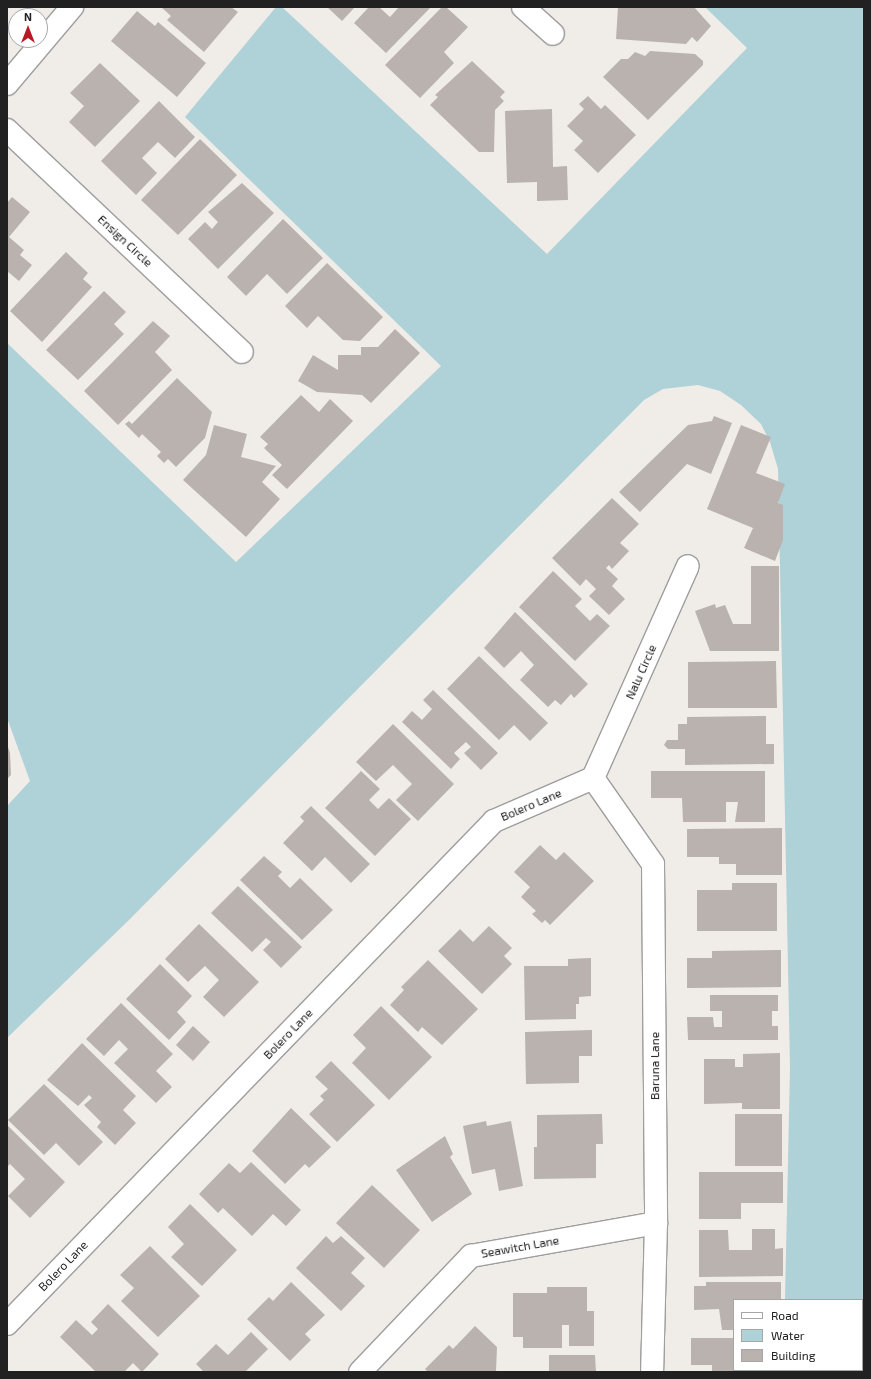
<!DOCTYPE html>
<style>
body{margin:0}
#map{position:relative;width:871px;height:1379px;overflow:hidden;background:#f0ede8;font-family:"Exo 2",sans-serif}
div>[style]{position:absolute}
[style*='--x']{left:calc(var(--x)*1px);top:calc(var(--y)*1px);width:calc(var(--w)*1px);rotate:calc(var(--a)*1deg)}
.water>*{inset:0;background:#afd1d8}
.building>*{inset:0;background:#b9b2ae}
.roads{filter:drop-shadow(1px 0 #9e9e9e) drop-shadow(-1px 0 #9e9e9e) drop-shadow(0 1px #9e9e9e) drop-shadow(0 -1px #9e9e9e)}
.minor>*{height:22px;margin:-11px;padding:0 11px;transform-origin:11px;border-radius:11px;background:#fff}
span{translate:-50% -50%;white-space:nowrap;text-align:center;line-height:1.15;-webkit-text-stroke:4px #fff;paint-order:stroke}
.street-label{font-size:12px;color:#212121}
.frame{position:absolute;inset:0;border:8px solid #212121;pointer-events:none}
.legend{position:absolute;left:733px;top:1299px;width:130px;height:72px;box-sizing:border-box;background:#fff;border:1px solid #a6a6a6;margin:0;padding:5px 7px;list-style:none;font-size:12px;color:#212121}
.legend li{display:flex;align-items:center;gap:8px;height:20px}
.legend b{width:20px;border:1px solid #a6a6a6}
.north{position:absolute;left:8px;top:8px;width:40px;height:40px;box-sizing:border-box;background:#fff;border:1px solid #a6a6a6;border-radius:50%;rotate:0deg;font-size:11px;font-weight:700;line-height:16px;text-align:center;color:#212121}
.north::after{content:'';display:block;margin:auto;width:14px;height:18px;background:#b71a24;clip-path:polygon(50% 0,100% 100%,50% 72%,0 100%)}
</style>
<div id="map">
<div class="water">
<i style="clip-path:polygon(276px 7px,282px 7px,547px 254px,747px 48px,705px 7px,864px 7px,864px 1372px,784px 1372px,862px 1370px,862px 1300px,785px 1300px,790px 1067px,778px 469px,770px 442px,761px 424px,741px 405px,720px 391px,698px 385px,663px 389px,644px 400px,129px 920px,7px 1038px,7px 806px,30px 781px,7px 718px,7px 343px,236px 562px,441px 366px,185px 117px)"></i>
</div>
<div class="building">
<i style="clip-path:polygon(161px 7px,231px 7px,238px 12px,204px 52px,167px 20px,171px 16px)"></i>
<i style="clip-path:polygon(327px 7px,355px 7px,342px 21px)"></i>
<i style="clip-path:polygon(369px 7px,379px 7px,390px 17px,399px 7px,431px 7px,386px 53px,354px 23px)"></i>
<i style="clip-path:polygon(442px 7px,446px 7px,468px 27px,444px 52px,454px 63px,420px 98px,385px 65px)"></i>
<i style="clip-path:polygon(618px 7px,694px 7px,711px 26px,697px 42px,692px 37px,686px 44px,616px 39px)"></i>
<i style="clip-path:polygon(137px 11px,155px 26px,158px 22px,206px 63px,177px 97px,111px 41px)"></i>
<i style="clip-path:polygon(650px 51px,695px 54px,703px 61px,703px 65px,648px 120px,603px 77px,621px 59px,628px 59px,635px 52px,645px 56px)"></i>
<i style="clip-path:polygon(472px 61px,505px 92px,500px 97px,504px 101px,495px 110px,494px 152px,479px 152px,430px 105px,438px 97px,435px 95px)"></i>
<i style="clip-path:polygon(100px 63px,140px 101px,95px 147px,69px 122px,84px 106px,70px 93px)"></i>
<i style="clip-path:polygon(588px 96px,601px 109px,605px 105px,636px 135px,598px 173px,574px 150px,583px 141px,567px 126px,584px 109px,579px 104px)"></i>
<i style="clip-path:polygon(159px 101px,195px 137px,175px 158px,158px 142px,142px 158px,157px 173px,136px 195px,101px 161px)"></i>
<i style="clip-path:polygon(552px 109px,553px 167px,567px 166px,568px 200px,537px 201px,537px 182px,507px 183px,505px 111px)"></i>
<i style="clip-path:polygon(200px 139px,237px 175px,178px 235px,141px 200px)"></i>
<i style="clip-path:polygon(242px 183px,274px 213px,218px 269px,188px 239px,205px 222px,212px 229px,218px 222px,208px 212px)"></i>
<i style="clip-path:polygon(12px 197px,30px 212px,9px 237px,24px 250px,20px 255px,32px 265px,19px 281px,7px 271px,7px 203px)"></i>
<i style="clip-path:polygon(283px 219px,323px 258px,287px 294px,267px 274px,246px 296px,227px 277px)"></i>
<i style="clip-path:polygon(66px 252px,88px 273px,83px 279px,92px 287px,42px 342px,10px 311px)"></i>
<i style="clip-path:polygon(327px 263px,383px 317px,360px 341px,343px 340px,318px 316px,307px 328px,285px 306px)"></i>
<i style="clip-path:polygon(104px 291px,126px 312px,114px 324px,124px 334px,78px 380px,46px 350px)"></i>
<i style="clip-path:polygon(153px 321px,170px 336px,155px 352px,172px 370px,118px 425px,84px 391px)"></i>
<i style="clip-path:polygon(395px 329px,420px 353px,371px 403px,362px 395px,317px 392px,298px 381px,313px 355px,338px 370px,338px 355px,361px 355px,361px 347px,378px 347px)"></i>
<i style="clip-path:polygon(177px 378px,212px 412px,205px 438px,176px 467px,168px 459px,164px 463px,157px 456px,161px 452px,142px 434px,139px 438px,125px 424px,129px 421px,132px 424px)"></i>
<i style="clip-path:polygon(301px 395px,319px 412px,330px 399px,353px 421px,287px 489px,272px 475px,282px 465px,264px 448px,268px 444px,260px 437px)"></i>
<i style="clip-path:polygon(714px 416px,732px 423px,711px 474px,687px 464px,640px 512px,619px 492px,688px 425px,712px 421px)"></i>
<i style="clip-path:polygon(214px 425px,247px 434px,241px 457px,276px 466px,262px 482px,280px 499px,246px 537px,183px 480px,206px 455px)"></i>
<i style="clip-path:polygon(741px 425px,771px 437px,756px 473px,785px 484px,778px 503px,783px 505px,783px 540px,775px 561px,744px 548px,753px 528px,707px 509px)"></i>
<i style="clip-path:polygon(612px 498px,639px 524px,620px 543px,629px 551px,612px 569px,609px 565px,606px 568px,618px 579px,612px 586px,625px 599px,609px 615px,589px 596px,596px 589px,586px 579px,580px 586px,552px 558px)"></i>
<i style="clip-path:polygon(751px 566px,779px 566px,779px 651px,710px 651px,695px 611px,715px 604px,716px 608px,725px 605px,733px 624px,751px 624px)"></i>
<i style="clip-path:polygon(553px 571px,582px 599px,575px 606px,590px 621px,597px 614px,610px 626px,575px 661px,519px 607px)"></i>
<i style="clip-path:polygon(515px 612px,588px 684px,574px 698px,571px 694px,561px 705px,555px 700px,548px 707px,520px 680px,534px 665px,521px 651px,504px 668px,484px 648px)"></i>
<i style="clip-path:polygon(479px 656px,548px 723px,530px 741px,514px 725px,499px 740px,447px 689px)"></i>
<i style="clip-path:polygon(776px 661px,777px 708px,688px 708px,688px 662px)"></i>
<i style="clip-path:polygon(433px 690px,498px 753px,481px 770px,464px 753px,471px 747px,466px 742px,454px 753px,460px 759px,451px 769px,402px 722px,412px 711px,422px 720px,432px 709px,423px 700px)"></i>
<i style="clip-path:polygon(766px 716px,766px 744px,774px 744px,774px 764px,685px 765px,685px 749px,668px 749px,664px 745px,667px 740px,678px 740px,678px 724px,687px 724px,687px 717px)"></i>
<i style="clip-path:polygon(393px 724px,454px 784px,418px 821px,396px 800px,412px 784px,393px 765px,376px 781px,356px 762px)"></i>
<i style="clip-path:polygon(7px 744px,10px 753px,11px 775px,7px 779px)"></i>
<i style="clip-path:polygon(361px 771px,380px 789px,369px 800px,378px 809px,389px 798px,411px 819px,375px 856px,325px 808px)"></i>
<i style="clip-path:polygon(651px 771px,765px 771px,765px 822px,735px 822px,738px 802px,726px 802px,726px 822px,683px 822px,682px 798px,651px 798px)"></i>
<i style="clip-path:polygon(311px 806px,370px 864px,351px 883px,325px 857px,312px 871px,283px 843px,304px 821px,300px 817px)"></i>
<i style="clip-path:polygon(782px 828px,782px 875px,736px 875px,736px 864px,719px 864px,719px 857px,687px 857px,687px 829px)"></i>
<i style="clip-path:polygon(540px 845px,556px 860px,564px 852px,594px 881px,550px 925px,545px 920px,542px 923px,532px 914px,536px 911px,521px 897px,530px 887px,514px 872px)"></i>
<i style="clip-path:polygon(264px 856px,282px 872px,278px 876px,290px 888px,300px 878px,333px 910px,302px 940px,240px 880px)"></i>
<i style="clip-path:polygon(732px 883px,777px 883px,777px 931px,697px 931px,697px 890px,732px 890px)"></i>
<i style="clip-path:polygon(238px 886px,302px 947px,281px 968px,263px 950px,271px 942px,266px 938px,252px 952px,211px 913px)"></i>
<i style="clip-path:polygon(199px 924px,259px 982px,224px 1017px,203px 997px,219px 980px,205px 966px,188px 982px,165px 959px)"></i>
<i style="clip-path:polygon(489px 926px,512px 948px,504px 956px,512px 964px,482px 994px,438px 951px,460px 929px,473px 942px)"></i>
<i style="clip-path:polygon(781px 950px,781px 987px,687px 988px,687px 958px,712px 958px,712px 951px)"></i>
<i style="clip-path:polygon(591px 958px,591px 996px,579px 997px,579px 1004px,576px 1004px,576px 1019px,525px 1020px,524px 966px,568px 966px,568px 959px)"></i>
<i style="clip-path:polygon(428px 960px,478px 1009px,442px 1045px,422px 1027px,418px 1032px,390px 1005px,404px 990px,401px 987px)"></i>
<i style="clip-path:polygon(160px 964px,192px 996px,177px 1012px,186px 1022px,169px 1040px,126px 999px)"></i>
<i style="clip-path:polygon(710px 995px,778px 995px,778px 1011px,772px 1011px,772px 1026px,778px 1026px,778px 1040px,688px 1040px,687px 1017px,713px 1017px,714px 1027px,722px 1027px,722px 1011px,710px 1011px)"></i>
<i style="clip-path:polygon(121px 1003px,173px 1054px,156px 1071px,172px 1087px,156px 1103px,114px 1063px,128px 1049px,119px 1040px,104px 1056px,86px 1039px)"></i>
<i style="clip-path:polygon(381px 1006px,432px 1057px,389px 1100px,352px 1063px,366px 1048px,353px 1035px)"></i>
<i style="clip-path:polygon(193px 1026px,210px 1042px,193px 1061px,176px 1045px)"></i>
<i style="clip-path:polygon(592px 1030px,592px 1056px,579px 1056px,579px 1083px,526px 1084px,525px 1032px)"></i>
<i style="clip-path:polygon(82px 1043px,136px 1096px,123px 1110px,136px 1123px,115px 1145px,97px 1127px,101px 1122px,84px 1105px,92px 1098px,89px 1095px,78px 1106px,47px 1080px)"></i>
<i style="clip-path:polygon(780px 1053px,780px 1109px,742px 1109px,742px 1103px,704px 1104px,704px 1059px,735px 1059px,735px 1067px,743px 1067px,743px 1054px)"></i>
<i style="clip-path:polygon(331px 1061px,375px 1105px,337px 1142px,309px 1114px,324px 1100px,320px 1096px,328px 1089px,315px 1077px)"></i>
<i style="clip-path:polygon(44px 1084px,103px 1142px,79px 1166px,56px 1143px,44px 1155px,8px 1120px)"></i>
<i style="clip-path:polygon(291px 1108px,331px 1147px,309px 1168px,305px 1164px,285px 1184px,252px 1151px)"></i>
<i style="clip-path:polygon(602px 1114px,603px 1144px,596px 1144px,596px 1178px,534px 1179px,534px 1147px,537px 1147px,537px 1115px)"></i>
<i style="clip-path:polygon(735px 1114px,782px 1114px,782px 1166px,735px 1166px)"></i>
<i style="clip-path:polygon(486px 1121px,487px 1126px,511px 1121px,523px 1186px,499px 1191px,495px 1169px,472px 1174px,463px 1126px)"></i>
<i style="clip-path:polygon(7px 1125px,65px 1182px,30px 1218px,8px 1196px,25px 1179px,10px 1164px,7px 1167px)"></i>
<i style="clip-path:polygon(445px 1136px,453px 1154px,450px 1157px,472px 1194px,432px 1222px,396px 1170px)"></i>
<i style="clip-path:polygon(251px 1162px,301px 1210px,286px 1226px,273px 1214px,252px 1236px,223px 1208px,218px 1213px,199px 1194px,229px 1163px,240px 1173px)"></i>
<i style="clip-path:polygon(699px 1172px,783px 1172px,783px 1203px,741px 1203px,741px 1219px,699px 1219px)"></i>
<i style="clip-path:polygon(372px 1185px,420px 1230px,384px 1268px,336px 1223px)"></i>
<i style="clip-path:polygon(190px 1204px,237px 1250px,202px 1286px,171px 1257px,184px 1244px,168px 1227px)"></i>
<i style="clip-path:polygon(752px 1229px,775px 1229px,775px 1249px,783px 1248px,783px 1276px,699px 1277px,699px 1230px,728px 1230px,729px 1250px,752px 1250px)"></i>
<i style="clip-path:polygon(326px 1236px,333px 1243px,341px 1236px,365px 1258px,351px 1273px,365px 1286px,341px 1311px,296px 1268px)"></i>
<i style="clip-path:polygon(150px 1246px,200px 1296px,158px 1337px,121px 1301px,134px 1288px,120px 1275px)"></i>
<i style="clip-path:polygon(291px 1282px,325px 1315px,305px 1334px,311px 1340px,290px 1361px,247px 1319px,269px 1297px,273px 1301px)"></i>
<i style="clip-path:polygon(706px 1282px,781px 1282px,781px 1300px,734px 1300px,734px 1330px,722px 1330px,719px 1309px,694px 1310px,694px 1286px,706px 1286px)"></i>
<i style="clip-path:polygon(547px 1287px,587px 1287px,587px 1311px,594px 1311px,594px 1346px,569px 1346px,569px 1325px,562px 1325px,562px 1348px,523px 1348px,523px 1337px,513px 1337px,513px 1293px,547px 1293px)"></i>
<i style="clip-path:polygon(108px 1304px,159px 1354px,142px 1372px,133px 1363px,124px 1372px,96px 1372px,60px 1337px,76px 1320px,92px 1335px,98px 1329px,91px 1322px)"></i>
<i style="clip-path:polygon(475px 1326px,497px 1347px,496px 1372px,428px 1372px,425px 1369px,449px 1345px,453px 1349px)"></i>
<i style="clip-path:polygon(251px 1332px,268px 1349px,245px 1372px,204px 1372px,196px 1364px,216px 1344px,228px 1355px)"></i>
<i style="clip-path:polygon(691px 1338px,734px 1338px,734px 1370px,782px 1372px,712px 1372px,712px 1365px,691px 1365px)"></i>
<i style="clip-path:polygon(549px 1355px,595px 1355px,596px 1372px,549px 1372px)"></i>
</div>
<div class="roads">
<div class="minor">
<i style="--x:523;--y:7;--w:40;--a:42"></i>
<i style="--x:7;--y:84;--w:101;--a:-49.8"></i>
<i style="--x:7;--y:130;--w:323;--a:43.4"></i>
<i style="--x:593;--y:778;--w:105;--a:55.1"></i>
<i style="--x:653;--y:864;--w:359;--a:89.5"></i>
<i style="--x:656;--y:1223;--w:149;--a:91.5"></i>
<i style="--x:593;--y:778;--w:232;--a:-65.9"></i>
<i style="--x:7;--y:1324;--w:700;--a:-45.93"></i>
<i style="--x:494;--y:821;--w:108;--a:-23.5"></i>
<i style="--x:360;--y:1372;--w:161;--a:-46.3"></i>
<i style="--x:471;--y:1256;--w:188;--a:-10.1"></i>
</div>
</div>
<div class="street-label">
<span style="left:125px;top:241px;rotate:43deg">Ensign Circle</span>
<span style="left:641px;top:672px;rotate:-66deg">Nalu Circle</span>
<span style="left:531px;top:805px;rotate:-23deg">Bolero Lane</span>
<span style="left:288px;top:1034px;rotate:-46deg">Bolero Lane</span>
<span style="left:655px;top:1066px;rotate:-90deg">Baruna Lane</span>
<span style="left:520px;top:1247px;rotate:-10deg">Seawitch Lane</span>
<span style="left:63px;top:1266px;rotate:-46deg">Bolero Lane</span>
</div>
<div class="frame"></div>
<ul class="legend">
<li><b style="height:5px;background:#fff"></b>Road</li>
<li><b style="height:11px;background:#afd1d8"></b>Water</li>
<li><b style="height:11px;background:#b9b2ae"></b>Building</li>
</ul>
<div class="north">N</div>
</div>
